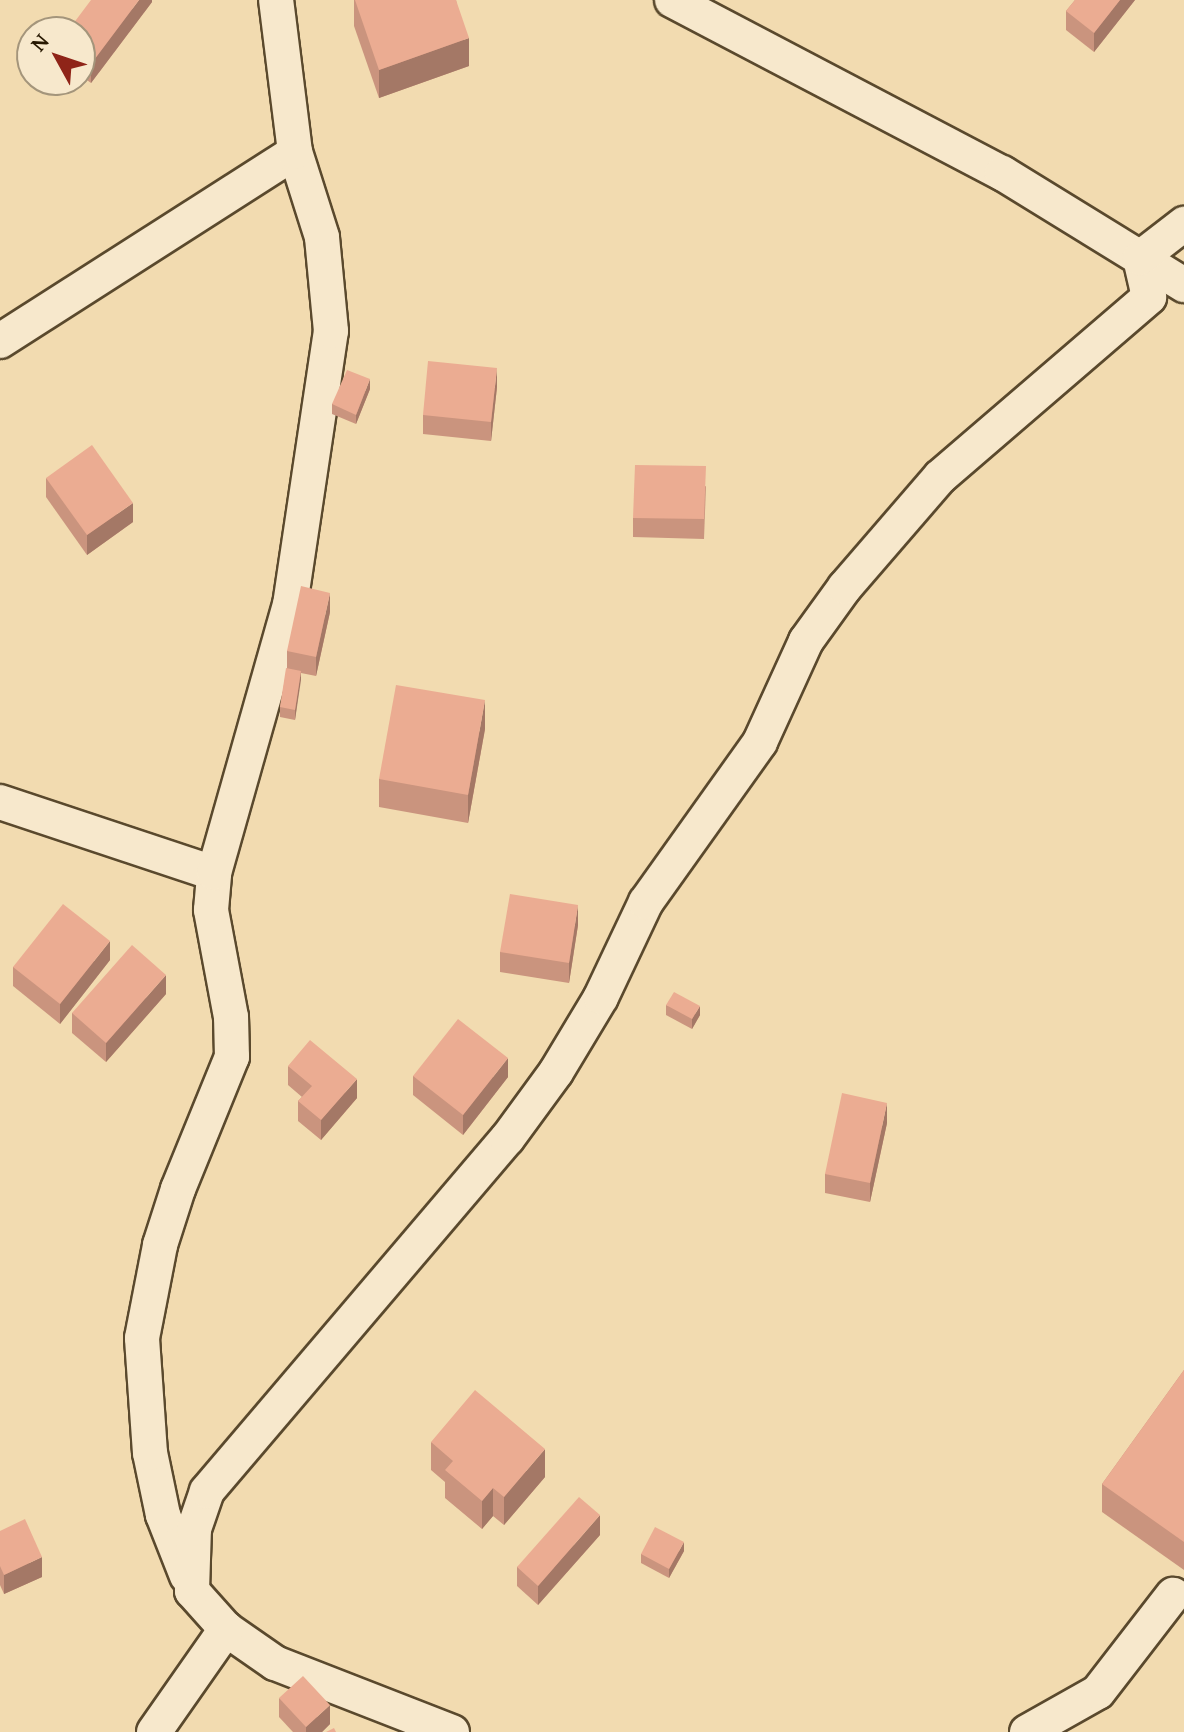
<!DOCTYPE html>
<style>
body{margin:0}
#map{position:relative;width:1184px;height:1732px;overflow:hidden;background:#f2dbb0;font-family:"Gentium Book Plus",serif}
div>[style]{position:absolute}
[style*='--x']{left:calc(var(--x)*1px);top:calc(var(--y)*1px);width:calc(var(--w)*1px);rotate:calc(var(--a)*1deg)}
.roads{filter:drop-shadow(2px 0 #5a492d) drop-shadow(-2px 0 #5a492d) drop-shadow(0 2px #5a492d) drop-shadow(0 -2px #5a492d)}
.minor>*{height:34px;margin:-17px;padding:0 17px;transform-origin:17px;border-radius:17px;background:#f7e8cc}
.wall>*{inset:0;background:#ca947e}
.shaded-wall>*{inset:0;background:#a47866}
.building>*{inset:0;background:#ebac92}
span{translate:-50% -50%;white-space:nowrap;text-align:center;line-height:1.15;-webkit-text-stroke:6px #f7e8cc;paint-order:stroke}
.north{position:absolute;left:16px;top:16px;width:80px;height:80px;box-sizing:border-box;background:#f7e8cc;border:2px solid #a4957b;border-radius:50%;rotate:310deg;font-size:22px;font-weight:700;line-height:32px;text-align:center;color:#271801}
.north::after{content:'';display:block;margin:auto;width:28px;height:36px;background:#8f2418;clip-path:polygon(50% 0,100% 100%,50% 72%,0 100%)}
</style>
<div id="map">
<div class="roads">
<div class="minor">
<i style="--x:672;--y:0;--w:373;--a:27.7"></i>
<i style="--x:1002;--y:173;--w:214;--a:31.6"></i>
<i style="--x:0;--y:341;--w:350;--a:-32.6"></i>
<i style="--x:0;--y:802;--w:225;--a:18.4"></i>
<i style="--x:187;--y:1576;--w:66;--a:-111.5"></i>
<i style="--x:163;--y:1515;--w:63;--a:-101.8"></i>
<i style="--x:150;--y:1453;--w:115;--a:-94"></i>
<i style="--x:142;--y:1338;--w:95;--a:-79"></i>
<i style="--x:160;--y:1245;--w:59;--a:-72.2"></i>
<i style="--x:178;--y:1189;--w:143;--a:-67.8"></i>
<i style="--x:232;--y:1057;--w:40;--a:-91.4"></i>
<i style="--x:231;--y:1017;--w:109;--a:-100.6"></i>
<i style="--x:211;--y:910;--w:37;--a:-85"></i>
<i style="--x:214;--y:873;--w:279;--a:-74.2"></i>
<i style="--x:290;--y:605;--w:277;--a:-81.5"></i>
<i style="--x:331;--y:331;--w:94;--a:-95.5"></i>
<i style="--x:322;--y:237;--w:89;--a:-107.6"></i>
<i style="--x:295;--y:152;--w:153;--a:-97.1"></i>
<i style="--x:226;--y:1629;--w:60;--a:34.8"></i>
<i style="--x:275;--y:1663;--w:190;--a:21.3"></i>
<i style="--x:154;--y:1732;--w:126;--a:-55"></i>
<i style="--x:226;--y:1629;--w:51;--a:-131.8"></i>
<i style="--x:192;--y:1591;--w:62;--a:-88.2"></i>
<i style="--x:194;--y:1529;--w:40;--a:-71.1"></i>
<i style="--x:207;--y:1491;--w:462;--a:-49.6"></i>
<i style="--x:507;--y:1139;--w:83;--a:-53.8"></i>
<i style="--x:556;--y:1072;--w:87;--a:-59"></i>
<i style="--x:601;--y:997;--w:105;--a:-64.7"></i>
<i style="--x:646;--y:902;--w:196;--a:-54.5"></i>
<i style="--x:760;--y:742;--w:111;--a:-65.5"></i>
<i style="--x:806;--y:641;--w:67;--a:-54.2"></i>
<i style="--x:845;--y:587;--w:145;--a:-49.2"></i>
<i style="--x:940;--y:477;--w:276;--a:-40.7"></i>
<i style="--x:1149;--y:297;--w:40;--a:-103"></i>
<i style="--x:1140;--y:258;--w:56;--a:-37.7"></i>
<i style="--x:1027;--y:1732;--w:81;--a:-29.4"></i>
<i style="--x:1098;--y:1692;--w:123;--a:-52.3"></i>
</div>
</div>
<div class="wall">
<i style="clip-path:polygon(152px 0,152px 2px,91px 83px,80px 75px,80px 32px)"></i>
<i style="clip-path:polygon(354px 0,456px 0,469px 66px,379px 98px,354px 26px)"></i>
<i style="clip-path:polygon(1075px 0,1135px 0,1094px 52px,1066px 30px,1066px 11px)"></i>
<i style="clip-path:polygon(497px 387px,491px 441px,423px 434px,423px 415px)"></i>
<i style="clip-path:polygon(370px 389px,356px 424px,332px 414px,332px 404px)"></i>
<i style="clip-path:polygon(46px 478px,133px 522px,87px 555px,46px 497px)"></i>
<i style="clip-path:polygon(706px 486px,704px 539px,633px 537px,633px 518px)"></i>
<i style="clip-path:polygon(330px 612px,316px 676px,301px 673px,295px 720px,280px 717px,280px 707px,287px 668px,287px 651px)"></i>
<i style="clip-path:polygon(485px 729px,468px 823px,379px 807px,379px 779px)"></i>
<i style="clip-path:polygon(578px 925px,569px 983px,500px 972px,500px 952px)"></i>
<i style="clip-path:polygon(110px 960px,60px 1024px,13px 986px,13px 967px)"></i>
<i style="clip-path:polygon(166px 994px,106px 1062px,72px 1033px,72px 1013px)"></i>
<i style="clip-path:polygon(666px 1005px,700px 1015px,692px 1029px,666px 1015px)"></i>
<i style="clip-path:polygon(288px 1066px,357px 1098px,321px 1140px,298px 1121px,298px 1101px,302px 1097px,288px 1085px)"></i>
<i style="clip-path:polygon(413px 1076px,508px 1077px,463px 1135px,413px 1095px)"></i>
<i style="clip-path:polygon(887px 1123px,870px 1202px,825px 1193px,825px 1174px)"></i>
<i style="clip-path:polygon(1184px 1370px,1184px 1570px,1102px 1512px,1102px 1484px)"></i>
<i style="clip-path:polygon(431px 1442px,545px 1477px,504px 1525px,493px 1516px,482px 1529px,445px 1498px,445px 1482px,431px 1470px)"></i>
<i style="clip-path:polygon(0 1531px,42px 1577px,4px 1594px,0 1585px)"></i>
<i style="clip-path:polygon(600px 1535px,538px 1605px,517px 1586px,517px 1567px)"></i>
<i style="clip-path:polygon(684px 1551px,669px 1578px,641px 1563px,641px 1554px)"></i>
<i style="clip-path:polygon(279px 1698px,330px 1724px,322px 1732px,293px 1732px,279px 1717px)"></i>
</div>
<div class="shaded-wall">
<i style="clip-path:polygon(139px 0,152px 0,152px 2px,91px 83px,91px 64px)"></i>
<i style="clip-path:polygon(1120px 0,1135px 0,1094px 52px,1094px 33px)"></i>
<i style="clip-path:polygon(469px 38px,469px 66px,379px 98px,379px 70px)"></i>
<i style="clip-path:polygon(497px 368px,497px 387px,491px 441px,491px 422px)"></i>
<i style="clip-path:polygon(370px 379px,370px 389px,356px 424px,356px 415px)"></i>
<i style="clip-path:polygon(133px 503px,133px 522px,87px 555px,87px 535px)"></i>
<i style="clip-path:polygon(330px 593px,330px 612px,316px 676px,316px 657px)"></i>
<i style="clip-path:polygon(301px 671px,301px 680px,295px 720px,295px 710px)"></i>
<i style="clip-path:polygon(485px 700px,485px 729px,468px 823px,468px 795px)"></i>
<i style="clip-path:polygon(578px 905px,578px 925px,569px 983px,569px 963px)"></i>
<i style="clip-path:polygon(110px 941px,110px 960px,60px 1024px,60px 1004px)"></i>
<i style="clip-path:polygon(166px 975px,166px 994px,106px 1062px,106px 1043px)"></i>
<i style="clip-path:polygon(700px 1006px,700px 1015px,692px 1029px,692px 1019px)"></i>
<i style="clip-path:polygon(508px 1058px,508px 1077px,463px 1135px,463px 1115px)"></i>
<i style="clip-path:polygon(357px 1079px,357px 1098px,321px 1140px,321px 1120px)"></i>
<i style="clip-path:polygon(887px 1103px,887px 1123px,870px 1202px,870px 1183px)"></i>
<i style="clip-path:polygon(545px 1449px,545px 1477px,504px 1525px,504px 1497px)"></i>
<i style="clip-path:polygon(493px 1488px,493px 1516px,482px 1529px,482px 1501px)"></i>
<i style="clip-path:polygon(600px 1515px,600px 1535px,538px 1605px,538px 1586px)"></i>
<i style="clip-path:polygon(684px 1542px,684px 1551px,669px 1578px,669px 1569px)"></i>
<i style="clip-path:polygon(42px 1557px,42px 1577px,4px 1594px,4px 1575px)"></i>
<i style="clip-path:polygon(330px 1705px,330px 1724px,322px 1732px,306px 1732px,306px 1727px)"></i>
</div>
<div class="building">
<i style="clip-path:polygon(91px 0,139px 0,91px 64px,80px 56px,80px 32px,67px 32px)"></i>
<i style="clip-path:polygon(355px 0,456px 0,469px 38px,379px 70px)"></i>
<i style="clip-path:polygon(1075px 0,1120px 0,1094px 33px,1066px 11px)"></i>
<i style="clip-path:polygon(428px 361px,497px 368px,491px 422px,423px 415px)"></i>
<i style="clip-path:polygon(347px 370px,370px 379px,356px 415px,332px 404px)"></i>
<i style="clip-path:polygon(92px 445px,133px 503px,87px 535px,46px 478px)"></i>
<i style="clip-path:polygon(635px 465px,706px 466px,704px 519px,633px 518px)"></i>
<i style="clip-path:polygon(301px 586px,330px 593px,316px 657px,287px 651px)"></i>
<i style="clip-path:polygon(286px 668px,301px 671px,295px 710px,280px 707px)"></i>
<i style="clip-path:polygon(396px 685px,485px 700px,468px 795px,379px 779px)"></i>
<i style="clip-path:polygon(510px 894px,578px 905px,569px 963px,500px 952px)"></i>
<i style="clip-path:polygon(63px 904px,110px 941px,60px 1004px,13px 967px)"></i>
<i style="clip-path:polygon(132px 945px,166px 975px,106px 1043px,72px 1013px)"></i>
<i style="clip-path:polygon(674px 992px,700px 1006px,692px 1019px,666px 1005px)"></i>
<i style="clip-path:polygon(458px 1019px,508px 1058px,463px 1115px,413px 1076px)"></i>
<i style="clip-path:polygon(310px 1040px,357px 1079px,321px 1120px,298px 1101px,312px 1086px,288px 1066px)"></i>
<i style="clip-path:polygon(842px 1093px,887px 1103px,870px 1183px,825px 1174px)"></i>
<i style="clip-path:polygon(1184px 1370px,1184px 1542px,1102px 1484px)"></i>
<i style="clip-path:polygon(475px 1390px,545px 1449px,504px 1497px,493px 1488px,482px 1501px,445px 1470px,453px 1461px,431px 1442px)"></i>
<i style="clip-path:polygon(579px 1497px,600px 1515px,538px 1586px,517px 1567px)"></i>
<i style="clip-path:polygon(25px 1519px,42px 1557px,4px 1575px,0 1566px,0 1531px)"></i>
<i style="clip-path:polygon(655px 1527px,684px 1542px,669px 1569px,641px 1554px)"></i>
<i style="clip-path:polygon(303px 1676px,330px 1705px,306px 1727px,279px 1698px)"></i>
<i style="clip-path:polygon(334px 1728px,336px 1732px,326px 1732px)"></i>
</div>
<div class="north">N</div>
</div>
